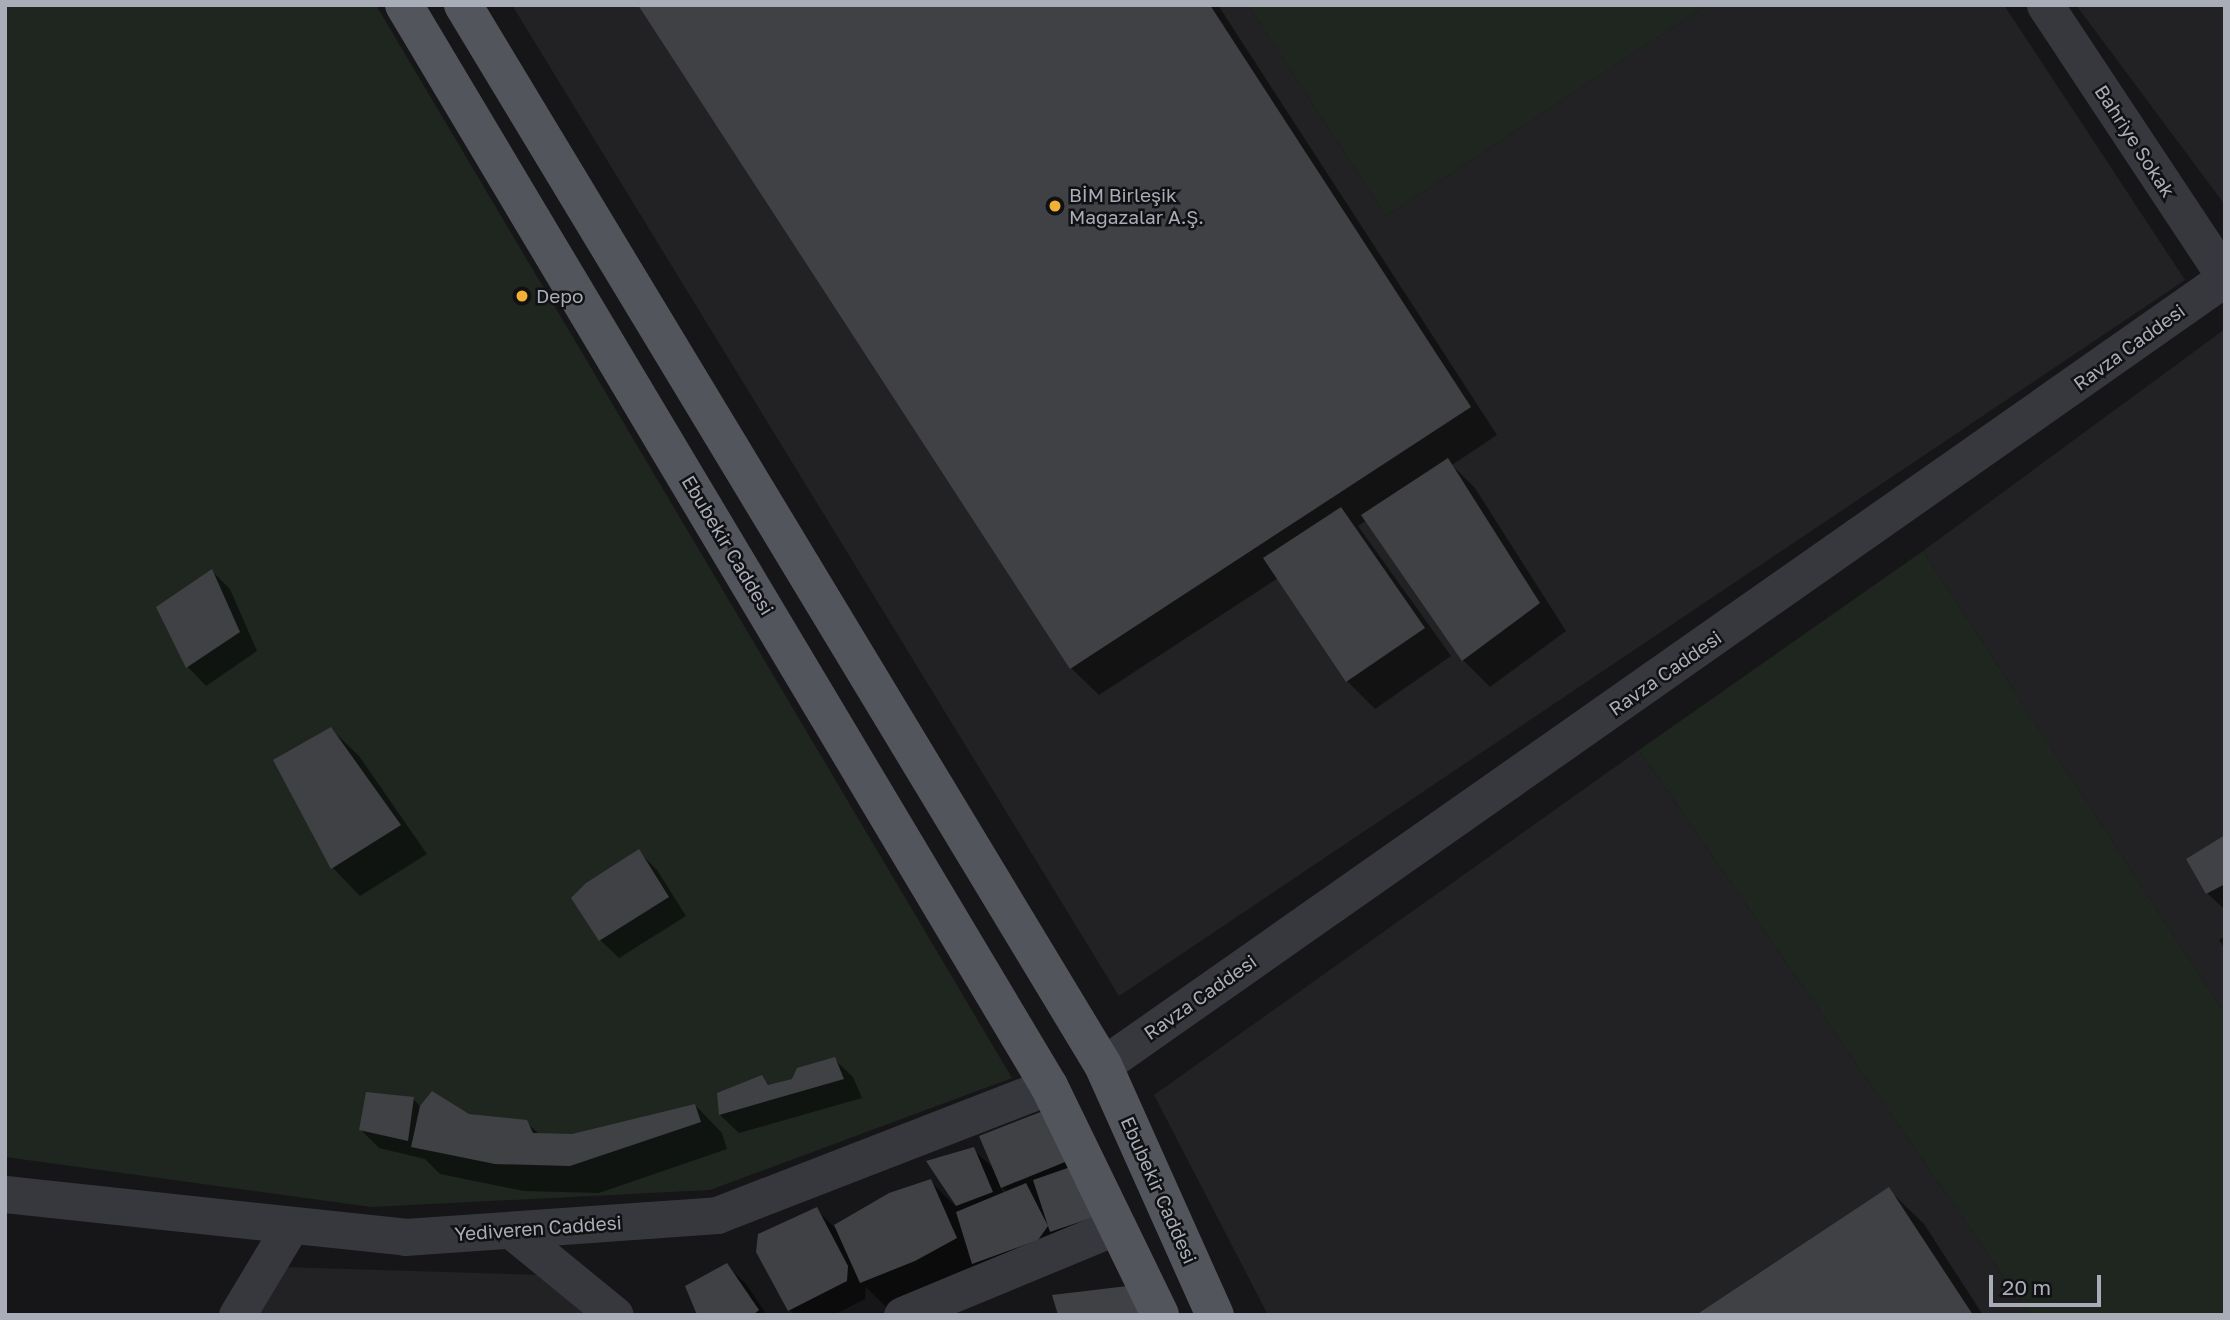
<!DOCTYPE html>
<meta charset="utf-8">
<style>
body{margin:0}
#map{position:relative;width:2230px;height:1320px;overflow:hidden;background:#161618;font-family:"Golos Text",sans-serif}
div>[style]{position:absolute}
[style*='--x']{left:calc(var(--x)*1px);top:calc(var(--y)*1px);width:calc(var(--w)*1px);rotate:calc(var(--a)*1deg)}
.built>*{inset:0;background:#222225}
.green>*{inset:0;background:#1e261f}
.shadow>*{inset:0;background:#0007}
.building>*{inset:0;background:#404145}
.minor>*{height:37px;margin:-18.5px;padding:0 18.5px;transform-origin:18.5px;border-radius:18.5px;background:#37383d}
.major>*{height:38px;margin:-19px;padding:0 19px;transform-origin:19px;border-radius:19px;background:#53555c}
.dots>*{width:19px;height:19px;translate:-50% -50%;box-sizing:border-box;border:4px solid #111113;border-radius:50%}
span{translate:-50% -50%;white-space:nowrap;text-align:center;line-height:1.15;-webkit-text-stroke:5px #111113;paint-order:stroke}
.street-label{font-size:19px;color:#a8adb8}
.poi-label{font-size:19px;color:#a8adb8}
.left{translate:0 -50%;text-align:left}
.frame{position:absolute;inset:0;border:7px solid #a8adb8;pointer-events:none}
.scale{position:absolute;left:1989px;top:1275px;width:112px;height:32px;box-sizing:border-box;border:4px solid #a8adb8;border-top:0;padding-left:9px;font-size:21px;line-height:24px;white-space:nowrap;color:#a8adb8;-webkit-text-stroke:5px #111113;paint-order:stroke}
</style>
<div id="map">
<div class="built">
<i style="clip-path:polygon(512px 5px,1248px 5px,1386px 216px,1707px 5px,2004px 5px,2185px 280px,1119px 996px)"></i>
<i style="clip-path:polygon(2076px 5px,2225px 5px,2225px 205px)"></i>
<i style="clip-path:polygon(2225px 329px,2225px 1014px,1923px 551px)"></i>
<i style="clip-path:polygon(1639px 750px,2030px 1315px,1268px 1315px,1154px 1095px)"></i>
<i style="clip-path:polygon(283px 1267px,542px 1275px,592px 1315px,256px 1315px)"></i>
</div>
<div class="green">
<i style="clip-path:polygon(5px 5px,376px 5px,1012px 1078px,710px 1190px,371px 1207px,5px 1157px)"></i>
<i style="clip-path:polygon(1248px 5px,1707px 5px,1386px 216px)"></i>
<i style="clip-path:polygon(1923px 551px,2225px 1014px,2225px 1315px,2030px 1315px,1639px 750px)"></i>
</div>
<div class="shadow">
<i style="clip-path:polygon(641px 5px,1218px 5px,1497px 435px,1452px 465px,1475px 488px,1566px 631px,1490px 687px,1463px 660px,1367px 520px,1358px 526px,1451px 656px,1375px 709px,1347px 681px,1278px 578px,1099px 695px,1071px 668px)"></i>
<i style="clip-path:polygon(212px 571px,230px 589px,257px 651px,206px 686px,188px 667px,158px 608px)"></i>
<i style="clip-path:polygon(331px 729px,359px 756px,427px 854px,360px 896px,333px 868px,275px 761px)"></i>
<i style="clip-path:polygon(2225px 837px,2225px 910px,2207px 893px)"></i>
<i style="clip-path:polygon(638px 851px,657px 870px,686px 916px,619px 958px,600px 940px)"></i>
<i style="clip-path:polygon(2225px 936px,2225px 950px,2219px 940px)"></i>
<i style="clip-path:polygon(834px 1059px,853px 1077px,862px 1098px,739px 1133px,720px 1115px,719px 1094px,762px 1077px,770px 1086px,794px 1080px)"></i>
<i style="clip-path:polygon(413px 1099px,421px 1107px,526px 1122px,540px 1135px,572px 1136px,695px 1105px,722px 1133px,727px 1149px,599px 1193px,524px 1191px,440px 1174px,425px 1159px,379px 1148px,361px 1130px)"></i>
<i style="clip-path:polygon(evenodd,1051px 1110px,1115px 1235px,889px 1310px,866px 1287px,865px 1299px,834px 1315px,795px 1315px,789px 1309px,816px 1209px,834px 1227px,890px 1195px,930px 1181px,956px 1207px,928px 1162px,973px 1149px,995px 1170px,1051px 1110px,999px 1184px,1008px 1193px,1004px 1194px,999px 1184px)"></i>
<i style="clip-path:polygon(1888px 1189px,1924px 1224px,1983px 1315px,1699px 1315px)"></i>
<i style="clip-path:polygon(727px 1266px,746px 1284px,767px 1315px,699px 1315px)"></i>
</div>
<div class="building">
<i style="clip-path:polygon(638px 5px,1210px 5px,1471px 407px,1070px 669px)"></i>
<i style="clip-path:polygon(1448px 458px,1540px 603px,1462px 661px,1361px 515px)"></i>
<i style="clip-path:polygon(1341px 507px,1425px 628px,1346px 682px,1263px 558px)"></i>
<i style="clip-path:polygon(212px 569px,240px 632px,186px 668px,156px 607px)"></i>
<i style="clip-path:polygon(331px 727px,401px 825px,331px 869px,273px 760px)"></i>
<i style="clip-path:polygon(2225px 835px,2225px 884px,2206px 894px,2186px 859px)"></i>
<i style="clip-path:polygon(639px 849px,669px 897px,599px 941px,571px 898px,586px 883px)"></i>
<i style="clip-path:polygon(835px 1057px,844px 1079px,719px 1115px,717px 1093px,762px 1075px,768px 1085px,792px 1079px,797px 1068px)"></i>
<i style="clip-path:polygon(432px 1091px,469px 1114px,527px 1120px,533px 1133px,572px 1134px,695px 1104px,701px 1122px,570px 1166px,495px 1164px,411px 1147px,420px 1106px)"></i>
<i style="clip-path:polygon(366px 1092px,414px 1097px,408px 1141px,359px 1130px)"></i>
<i style="clip-path:polygon(1051px 1108px,1070px 1160px,1001px 1188px,979px 1136px)"></i>
<i style="clip-path:polygon(974px 1147px,993px 1192px,956px 1206px,926px 1161px)"></i>
<i style="clip-path:polygon(1082px 1163px,1097px 1216px,1050px 1232px,1048px 1226px,1038px 1240px,972px 1264px,956px 1212px,1026px 1183px,1048px 1226px,1033px 1180px)"></i>
<i style="clip-path:polygon(931px 1179px,957px 1238px,915px 1261px,860px 1283px,834px 1225px,889px 1193px)"></i>
<i style="clip-path:polygon(1889px 1187px,1973px 1315px,1696px 1315px)"></i>
<i style="clip-path:polygon(817px 1207px,848px 1266px,847px 1281px,788px 1311px,756px 1252px,758px 1234px)"></i>
<i style="clip-path:polygon(727px 1263px,759px 1310px,753px 1315px,697px 1315px,685px 1286px)"></i>
<i style="clip-path:polygon(1136px 1285px,1140px 1315px,1058px 1315px,1052px 1295px)"></i>
</div>
<div class="minor">
<i style="--x:2045;--y:5;--w:326;--a:56.5"></i>
<i style="--x:1103;--y:1065;--w:1370;--a:-35.05"></i>
<i style="--x:5;--y:1194;--w:402;--a:6.1"></i>
<i style="--x:405;--y:1237;--w:313;--a:-4"></i>
<i style="--x:717;--y:1215;--w:356;--a:-21.2"></i>
<i style="--x:511;--y:1230;--w:134;--a:39.3"></i>
<i style="--x:237;--y:1315;--w:105;--a:-59"></i>
<i style="--x:902;--y:1315;--w:233;--a:-22.5"></i>
</div>
<div class="major">
<i style="--x:404;--y:5;--w:1259;--a:59.18"></i>
<i style="--x:1049;--y:1086;--w:254;--a:64.1"></i>
<i style="--x:463;--y:5;--w:1238;--a:58.88"></i>
<i style="--x:1103;--y:1065;--w:274;--a:65.9"></i>
</div>
<div class="dots">
<i style="left:1055px;top:206px;background:#f2b134"></i>
<i style="left:522px;top:296px;background:#f2b134"></i>
</div>
<div class="street-label">
<span style="left:2135px;top:141px;rotate:57deg">Bahriye Sokak</span>
<span style="left:2129px;top:347px;rotate:-36deg">Ravza Caddesi</span>
<span style="left:728px;top:545px;rotate:59deg">Ebubekir Caddesi</span>
<span style="left:1665px;top:673px;rotate:-35deg">Ravza Caddesi</span>
<span style="left:1200px;top:997px;rotate:-35deg">Ravza Caddesi</span>
<span style="left:1159px;top:1190px;rotate:66deg">Ebubekir Caddesi</span>
<span style="left:538px;top:1228px;rotate:-4deg">Yediveren Caddesi</span>
</div>
<div class="poi-label">
<span class="left" style="left:1069px;top:206px">BİM Birleşik<br>Mağazalar A.Ş.</span>
<span class="left" style="left:536px;top:296px">Depo</span>
</div>
<div class="frame"></div>
<div class="scale">20 m</div>
</div>
